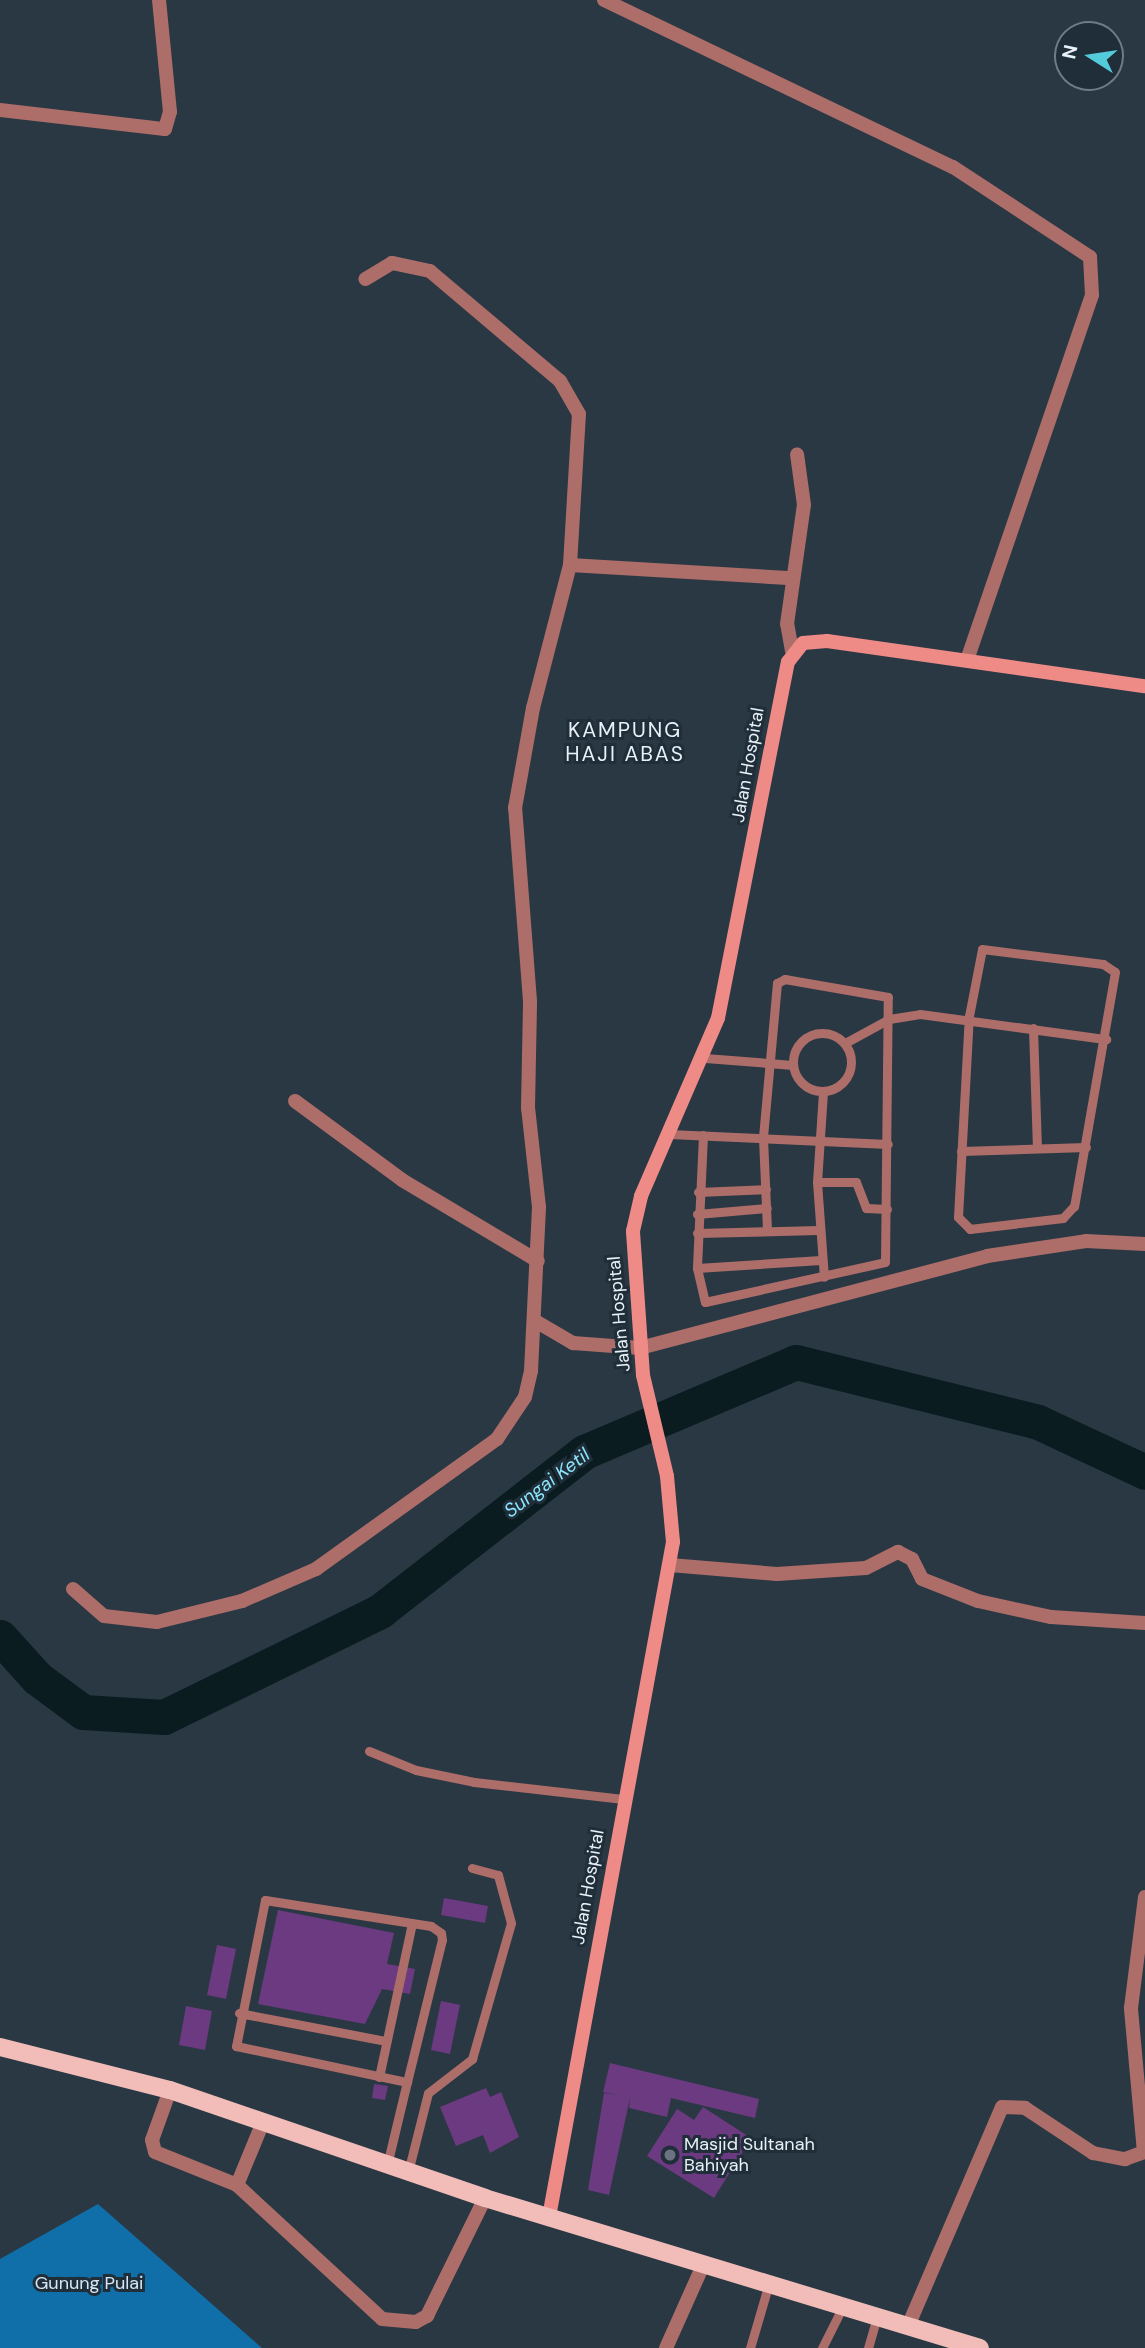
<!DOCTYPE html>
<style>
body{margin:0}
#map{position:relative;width:1145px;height:2348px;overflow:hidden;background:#2a3843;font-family:"DM Sans",sans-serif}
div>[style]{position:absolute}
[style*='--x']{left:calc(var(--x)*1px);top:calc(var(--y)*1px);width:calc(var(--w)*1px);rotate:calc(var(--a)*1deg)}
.forest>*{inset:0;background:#106fa9}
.river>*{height:35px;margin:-17.5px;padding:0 17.5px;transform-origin:17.5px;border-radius:17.5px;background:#0b1c20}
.building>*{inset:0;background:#6b3a80}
.lane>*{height:9px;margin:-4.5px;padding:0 4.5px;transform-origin:4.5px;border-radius:4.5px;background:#ad6e6a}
.lane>.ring{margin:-4.5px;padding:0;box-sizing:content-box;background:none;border:9px solid #ad6e6a;border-radius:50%}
.street>*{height:14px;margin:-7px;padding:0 7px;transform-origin:7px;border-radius:7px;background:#ad6e6a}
.secondary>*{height:14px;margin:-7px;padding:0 7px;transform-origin:7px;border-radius:7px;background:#ef8b87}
.primary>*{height:18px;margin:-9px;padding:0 9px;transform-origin:9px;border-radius:9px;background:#f2bdb9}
.dots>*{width:19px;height:19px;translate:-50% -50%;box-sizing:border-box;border:4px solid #202e39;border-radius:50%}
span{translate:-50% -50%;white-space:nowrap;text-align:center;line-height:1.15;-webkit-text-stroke:6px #202e39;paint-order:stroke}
.street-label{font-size:18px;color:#e8f1f8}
.poi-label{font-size:18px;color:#e8f1f8}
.left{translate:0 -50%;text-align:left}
.park-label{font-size:18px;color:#d4e7f7}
.water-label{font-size:19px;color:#8be5fb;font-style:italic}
.quarter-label{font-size:21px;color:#e8f1f8;letter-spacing:2px}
.north{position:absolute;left:1054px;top:21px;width:70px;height:70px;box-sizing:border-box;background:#202e39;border:2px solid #707c85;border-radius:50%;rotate:282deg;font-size:19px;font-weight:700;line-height:28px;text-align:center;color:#e8f1f8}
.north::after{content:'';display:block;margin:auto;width:24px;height:32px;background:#53cbdb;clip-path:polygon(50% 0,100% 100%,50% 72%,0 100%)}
</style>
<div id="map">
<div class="forest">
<i style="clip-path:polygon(98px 2204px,262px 2348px,0 2348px,0 2259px)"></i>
</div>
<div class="river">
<i style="--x:0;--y:1637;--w:55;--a:47.9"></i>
<i style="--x:37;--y:1678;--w:57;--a:36.5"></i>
<i style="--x:83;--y:1712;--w:81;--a:3.5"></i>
<i style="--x:164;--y:1717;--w:241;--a:-26.1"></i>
<i style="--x:380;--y:1611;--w:259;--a:-37.9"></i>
<i style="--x:584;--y:1452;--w:230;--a:-23"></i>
<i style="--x:796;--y:1362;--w:249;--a:13.9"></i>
<i style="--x:1038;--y:1422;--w:118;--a:25"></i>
</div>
<div class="building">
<i style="clip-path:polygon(444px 1898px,488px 1906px,485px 1923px,441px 1915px)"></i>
<i style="clip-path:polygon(278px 1910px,394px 1933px,387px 1964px,415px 1969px,410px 1994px,382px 1989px,365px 2024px,258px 2004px)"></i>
<i style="clip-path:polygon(217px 1945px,236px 1949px,226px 1999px,207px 1995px)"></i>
<i style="clip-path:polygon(441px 2001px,460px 2005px,450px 2054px,431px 2050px)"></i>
<i style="clip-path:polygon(186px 2006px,212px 2011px,205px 2050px,179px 2045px)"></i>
<i style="clip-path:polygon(610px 2063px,759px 2099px,755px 2118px,671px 2098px,667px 2117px,629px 2108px,630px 2098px,609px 2195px,588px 2190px,604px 2093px,618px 2095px,603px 2092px)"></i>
<i style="clip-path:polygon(374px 2084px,388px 2086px,385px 2100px,372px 2098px)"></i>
<i style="clip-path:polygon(486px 2088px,490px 2097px,501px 2092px,519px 2137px,490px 2153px,483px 2135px,456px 2146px,440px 2107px)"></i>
<i style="clip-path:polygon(703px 2107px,751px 2138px,714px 2198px,647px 2156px,677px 2109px,694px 2120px)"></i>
</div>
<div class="lane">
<i style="--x:982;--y:949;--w:122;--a:7.1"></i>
<i style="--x:1103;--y:964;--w:14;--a:34"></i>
<i style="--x:1115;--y:972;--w:238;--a:99.9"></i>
<i style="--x:1074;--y:1206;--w:16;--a:133"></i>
<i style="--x:1063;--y:1218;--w:94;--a:173.3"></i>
<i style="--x:970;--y:1229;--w:17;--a:-135"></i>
<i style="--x:958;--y:1217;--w:201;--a:-86.9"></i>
<i style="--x:969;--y:1016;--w:68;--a:-79"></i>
<i style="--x:1033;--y:1028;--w:120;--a:88.1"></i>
<i class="ring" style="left:793px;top:1033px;width:49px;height:49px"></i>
<i style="--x:845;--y:1043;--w:50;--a:-28.6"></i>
<i style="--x:889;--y:1019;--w:31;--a:-9"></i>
<i style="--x:920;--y:1014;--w:188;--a:7.7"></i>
<i style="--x:705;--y:1058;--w:88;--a:4.5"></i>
<i style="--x:823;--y:1092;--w:90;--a:93.8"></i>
<i style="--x:817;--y:1182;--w:95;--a:85.8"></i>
<i style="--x:669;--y:1134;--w:219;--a:2.6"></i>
<i style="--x:703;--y:1135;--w:133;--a:92.6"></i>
<i style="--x:697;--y:1268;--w:35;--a:77"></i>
<i style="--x:705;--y:1302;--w:184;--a:-12.5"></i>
<i style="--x:885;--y:1262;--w:265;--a:-89.4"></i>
<i style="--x:888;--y:997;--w:105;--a:-170.1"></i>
<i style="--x:785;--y:979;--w:9;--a:153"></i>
<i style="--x:777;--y:983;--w:156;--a:95.2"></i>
<i style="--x:763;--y:1138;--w:92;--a:87.5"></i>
<i style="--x:961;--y:1151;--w:125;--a:-1.8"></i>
<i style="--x:817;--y:1182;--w:39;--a:0"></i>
<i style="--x:856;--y:1182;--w:28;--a:69"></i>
<i style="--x:866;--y:1208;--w:21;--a:3"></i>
<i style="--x:698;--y:1192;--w:68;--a:-2.5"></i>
<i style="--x:697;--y:1214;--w:70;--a:-4.9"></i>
<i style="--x:697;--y:1233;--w:121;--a:-1.4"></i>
<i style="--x:697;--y:1268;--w:124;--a:-3.7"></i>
<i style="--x:369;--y:1751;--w:51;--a:22"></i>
<i style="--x:416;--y:1770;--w:59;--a:11.7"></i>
<i style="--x:474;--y:1782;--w:150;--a:6.5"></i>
<i style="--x:239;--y:2013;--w:150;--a:10.8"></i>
<i style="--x:379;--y:2077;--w:157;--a:-77.9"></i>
<i style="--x:387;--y:2165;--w:85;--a:-76.5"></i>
<i style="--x:407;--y:2082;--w:146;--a:-76.2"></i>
<i style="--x:442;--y:1940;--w:7;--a:-98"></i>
<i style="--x:441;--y:1933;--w:12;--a:-145"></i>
<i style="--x:431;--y:1926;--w:168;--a:-171.1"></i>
<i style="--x:265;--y:1900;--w:149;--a:101.2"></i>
<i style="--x:236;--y:2046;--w:175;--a:11.9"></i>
<i style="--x:408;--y:2172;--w:81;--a:-75.8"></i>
<i style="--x:428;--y:2093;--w:56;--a:-37.7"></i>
<i style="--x:472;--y:2059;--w:141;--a:-74"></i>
<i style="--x:511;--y:1923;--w:50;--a:-105.2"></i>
<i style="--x:498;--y:1875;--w:27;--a:-165"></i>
<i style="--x:750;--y:2348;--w:68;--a:-73.7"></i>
<i style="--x:822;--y:2348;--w:47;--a:-63.4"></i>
<i style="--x:868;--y:2348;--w:33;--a:-74"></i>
</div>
<div class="street">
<i style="--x:604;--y:0;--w:387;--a:25.6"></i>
<i style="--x:953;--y:167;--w:164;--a:33.3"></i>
<i style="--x:1090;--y:257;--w:38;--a:87"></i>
<i style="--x:1092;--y:295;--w:384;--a:108.9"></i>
<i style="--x:0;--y:110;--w:166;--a:6.6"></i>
<i style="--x:165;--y:129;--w:18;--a:-74"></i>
<i style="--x:170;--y:112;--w:113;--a:-95.6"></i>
<i style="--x:570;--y:565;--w:222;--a:3.4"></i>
<i style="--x:792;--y:651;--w:27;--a:-100"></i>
<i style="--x:787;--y:624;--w:120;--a:-81.9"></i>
<i style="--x:804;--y:505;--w:51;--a:-97.8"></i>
<i style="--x:295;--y:1101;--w:133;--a:36.4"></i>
<i style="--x:402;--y:1180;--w:158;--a:30.8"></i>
<i style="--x:537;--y:1322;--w:42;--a:30.3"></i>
<i style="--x:573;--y:1343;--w:67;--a:4.3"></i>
<i style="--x:640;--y:1348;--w:359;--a:-14.8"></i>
<i style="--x:987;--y:1256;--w:100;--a:-8.6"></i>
<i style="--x:1086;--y:1241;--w:59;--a:2.9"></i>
<i style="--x:670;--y:1565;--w:107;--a:4.8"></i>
<i style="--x:777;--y:1574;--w:89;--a:-3.9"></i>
<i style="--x:866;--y:1568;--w:36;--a:-27"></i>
<i style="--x:898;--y:1552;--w:16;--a:27"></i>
<i style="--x:912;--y:1559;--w:22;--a:63"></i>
<i style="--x:922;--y:1579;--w:60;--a:21.4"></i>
<i style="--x:978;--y:1601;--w:75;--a:12.4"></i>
<i style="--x:1051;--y:1617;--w:94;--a:3.7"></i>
<i style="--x:73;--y:1589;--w:41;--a:41.1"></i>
<i style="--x:104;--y:1616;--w:53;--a:6.5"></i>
<i style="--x:157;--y:1622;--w:88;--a:-13.9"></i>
<i style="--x:242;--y:1601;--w:81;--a:-23.4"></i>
<i style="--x:316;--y:1569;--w:223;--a:-35.7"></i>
<i style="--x:497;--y:1439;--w:50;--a:-56.3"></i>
<i style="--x:525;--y:1397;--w:27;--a:-77"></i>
<i style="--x:531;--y:1371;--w:164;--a:-87.2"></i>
<i style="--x:539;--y:1207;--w:100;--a:-96.3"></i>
<i style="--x:528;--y:1108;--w:107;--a:-88.9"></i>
<i style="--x:530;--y:1001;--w:194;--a:-94.4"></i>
<i style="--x:515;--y:808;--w:102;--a:-79.8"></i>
<i style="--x:533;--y:708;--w:148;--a:-75.5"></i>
<i style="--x:570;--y:565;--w:151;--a:-86.6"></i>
<i style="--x:579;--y:414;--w:38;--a:-120"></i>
<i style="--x:560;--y:381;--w:170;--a:-139.8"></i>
<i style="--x:430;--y:271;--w:39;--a:-168"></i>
<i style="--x:392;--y:263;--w:31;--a:149"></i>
<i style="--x:170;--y:2090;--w:53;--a:109.8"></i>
<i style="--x:152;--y:2140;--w:12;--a:76"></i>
<i style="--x:155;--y:2152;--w:88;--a:21.9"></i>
<i style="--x:263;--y:2122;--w:68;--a:112.4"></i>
<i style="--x:237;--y:2185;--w:197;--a:42.7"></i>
<i style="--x:382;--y:2319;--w:34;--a:5"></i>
<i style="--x:416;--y:2322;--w:13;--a:-29"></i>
<i style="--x:427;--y:2316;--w:131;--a:-63.8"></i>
<i style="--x:909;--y:2324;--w:236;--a:-66.8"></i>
<i style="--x:1002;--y:2107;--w:23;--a:2"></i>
<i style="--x:1025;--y:2108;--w:82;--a:33.5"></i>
<i style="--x:1093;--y:2153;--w:33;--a:11"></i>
<i style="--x:1125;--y:2159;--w:20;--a:-20"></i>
<i style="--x:1144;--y:2152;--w:145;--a:-95.2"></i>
<i style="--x:1131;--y:2008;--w:112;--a:-82.8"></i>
<i style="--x:666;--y:2348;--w:93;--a:-65.9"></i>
</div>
<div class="secondary">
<i style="--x:549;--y:2217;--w:686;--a:-79.59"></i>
<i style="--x:673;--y:1542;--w:66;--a:-95.2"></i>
<i style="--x:667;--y:1476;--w:104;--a:-103.4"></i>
<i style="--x:643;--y:1375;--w:144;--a:-94"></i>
<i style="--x:633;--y:1231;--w:36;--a:-77"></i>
<i style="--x:641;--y:1196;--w:194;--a:-66.6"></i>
<i style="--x:718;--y:1018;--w:363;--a:-78.9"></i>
<i style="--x:788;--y:662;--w:24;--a:-52"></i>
<i style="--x:803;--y:643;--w:24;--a:-5"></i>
<i style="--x:827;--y:641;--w:321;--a:8.1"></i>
</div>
<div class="primary">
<i style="--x:0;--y:2047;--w:175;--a:14.2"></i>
<i style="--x:170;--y:2090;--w:333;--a:18.9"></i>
<i style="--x:485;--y:2198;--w:517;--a:16.86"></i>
</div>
<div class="dots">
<i style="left:670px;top:2155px;background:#6b7280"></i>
</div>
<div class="street-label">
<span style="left:748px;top:765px;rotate:-80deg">Jalan Hospital</span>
<span style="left:619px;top:1314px;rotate:-95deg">Jalan Hospital</span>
<span style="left:588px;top:1887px;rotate:-80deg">Jalan Hospital</span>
</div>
<div class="poi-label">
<span class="left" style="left:684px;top:2155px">Masjid Sultanah<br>Bahiyah</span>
</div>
<div class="park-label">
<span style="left:89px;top:2283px">Gunung Pulai</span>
</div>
<div class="water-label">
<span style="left:547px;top:1483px;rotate:-37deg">Sungai Ketil</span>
</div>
<div class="quarter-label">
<span style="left:625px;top:742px">KAMPUNG<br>HAJI ABAS</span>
</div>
<div class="north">N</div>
</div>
